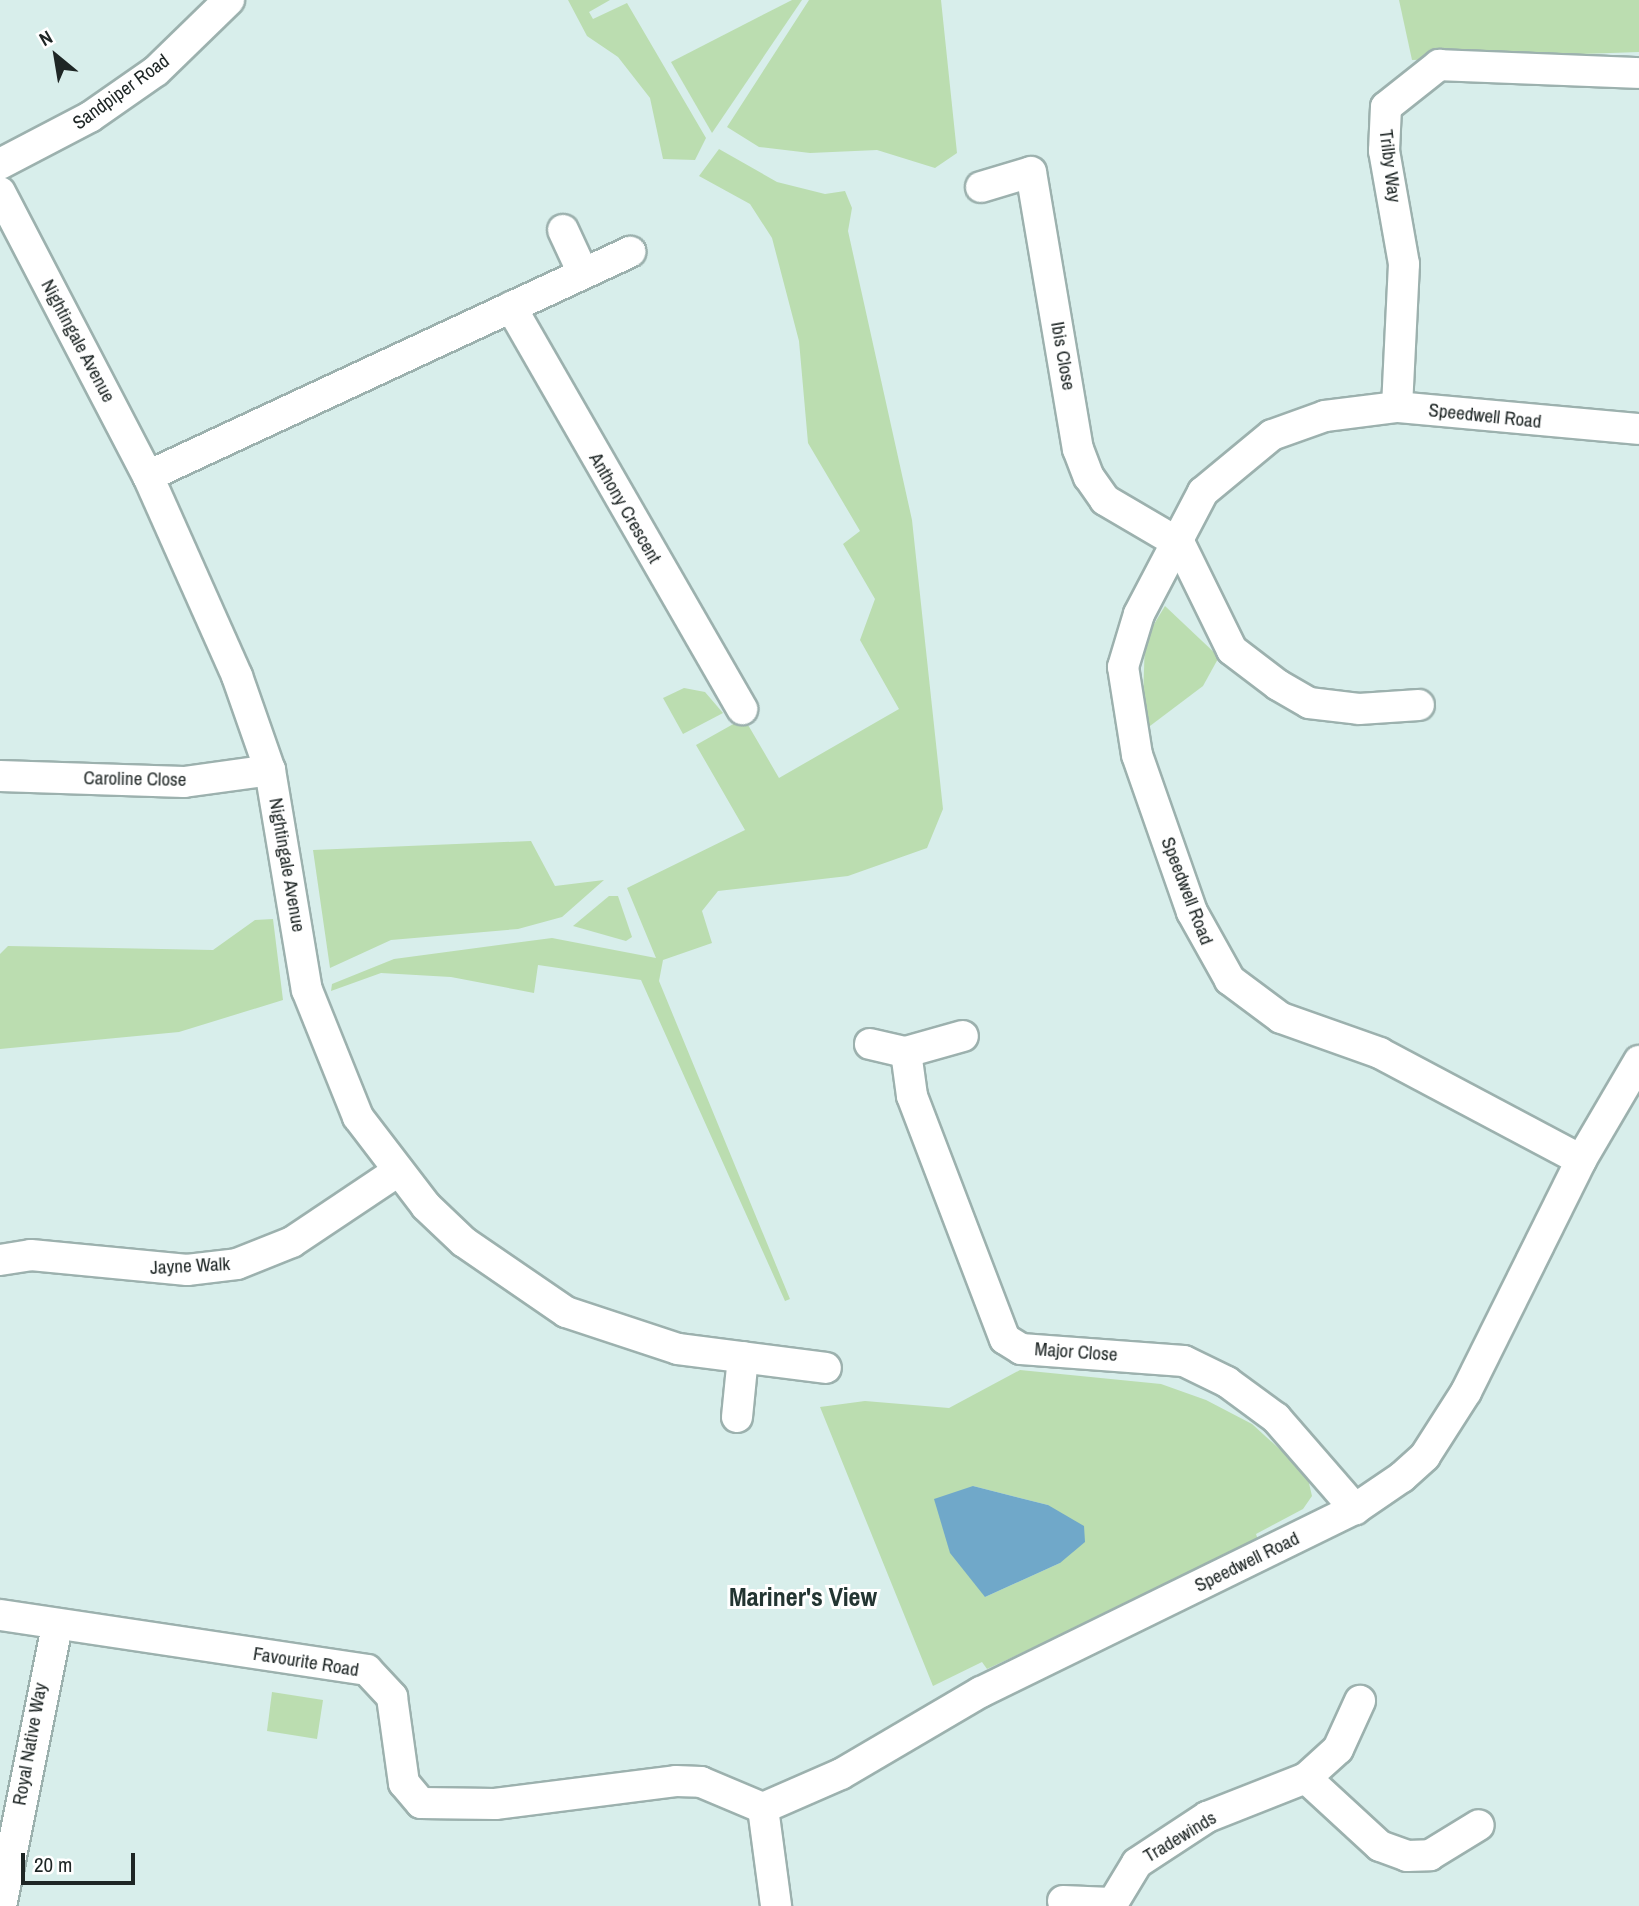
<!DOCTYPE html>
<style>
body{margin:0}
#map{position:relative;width:1639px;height:1906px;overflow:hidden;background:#d8eeeb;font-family:"Archivo Narrow",sans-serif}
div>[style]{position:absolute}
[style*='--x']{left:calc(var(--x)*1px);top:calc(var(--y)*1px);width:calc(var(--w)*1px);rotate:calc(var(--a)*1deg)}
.green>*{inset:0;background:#bbddb0}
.water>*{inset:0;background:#70a8c9}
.roads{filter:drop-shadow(2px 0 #9cb1ae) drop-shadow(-2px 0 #9cb1ae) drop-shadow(0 2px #9cb1ae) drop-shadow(0 -2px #9cb1ae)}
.street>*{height:30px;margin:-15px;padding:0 15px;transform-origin:15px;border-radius:15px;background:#fff}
span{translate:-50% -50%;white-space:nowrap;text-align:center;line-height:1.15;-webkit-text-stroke:6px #fff;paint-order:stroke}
.street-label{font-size:19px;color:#1e2625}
.district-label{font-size:26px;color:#233532;font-weight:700}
.north{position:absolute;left:21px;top:21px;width:70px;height:70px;-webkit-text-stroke:5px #fff;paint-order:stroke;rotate:330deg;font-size:19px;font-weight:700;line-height:28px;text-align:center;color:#1e2625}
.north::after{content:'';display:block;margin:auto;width:24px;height:32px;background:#1e2625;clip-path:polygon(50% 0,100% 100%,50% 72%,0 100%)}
.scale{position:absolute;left:21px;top:1853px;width:114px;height:32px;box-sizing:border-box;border:4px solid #1e2625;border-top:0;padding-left:9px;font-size:21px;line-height:24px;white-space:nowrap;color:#1e2625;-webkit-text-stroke:5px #fff;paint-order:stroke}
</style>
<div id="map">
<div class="green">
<i style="clip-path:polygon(568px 0,610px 0,589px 12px,593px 19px,627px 3px,706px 138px,695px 160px,663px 159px,650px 98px,618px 57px,587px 36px)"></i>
<i style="clip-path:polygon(792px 0,802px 0,712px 133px,671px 62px)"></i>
<i style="clip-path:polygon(809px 0,941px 0,957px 153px,935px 168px,877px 150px,810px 153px,759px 147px,727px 127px)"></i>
<i style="clip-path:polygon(1399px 0,1639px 0,1639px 52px,1412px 60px)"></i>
<i style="clip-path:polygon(719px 149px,777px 182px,825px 194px,845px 191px,852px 208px,848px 231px,912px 520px,943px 809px,927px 848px,848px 876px,718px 891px,702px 911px,712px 943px,663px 960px,659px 981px,790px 1299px,785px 1301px,641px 980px,538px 965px,534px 993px,451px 977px,381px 973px,331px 991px,332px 984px,394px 959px,552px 938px,656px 958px,627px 888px,745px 830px,696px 745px,744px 718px,779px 778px,899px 709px,860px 640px,875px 599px,843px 544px,860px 531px,808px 443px,799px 341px,772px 238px,750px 204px,699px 176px)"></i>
<i style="clip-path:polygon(1165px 606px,1219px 657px,1203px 686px,1142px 732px,1145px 639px)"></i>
<i style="clip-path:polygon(684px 688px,705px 692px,723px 713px,683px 734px,663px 698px)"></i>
<i style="clip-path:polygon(531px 841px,555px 886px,604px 880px,562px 917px,518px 929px,391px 940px,330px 968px,313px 850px)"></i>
<i style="clip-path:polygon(609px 896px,618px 896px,632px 937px,626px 941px,573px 926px)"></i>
<i style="clip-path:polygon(273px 919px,283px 1000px,179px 1032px,0 1049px,0 954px,8px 946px,213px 950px,255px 920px)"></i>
<i style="clip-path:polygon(evenodd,1020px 1370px,1161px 1384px,1206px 1400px,1252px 1424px,1284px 1453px,1308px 1479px,1312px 1496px,1303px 1509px,1256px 1534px,1259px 1543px,987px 1669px,982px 1662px,933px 1686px,820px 1407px,865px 1401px,949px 1408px,1020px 1370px,973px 1486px,1048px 1505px,1060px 1563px,985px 1597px,973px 1486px)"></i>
<i style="clip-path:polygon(272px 1692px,323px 1700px,317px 1739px,267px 1731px)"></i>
</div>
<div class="water">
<i style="clip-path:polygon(973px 1486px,1048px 1505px,1084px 1526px,1085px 1542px,1060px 1563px,985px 1597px,950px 1553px,934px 1499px)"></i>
</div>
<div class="roads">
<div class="street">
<i style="--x:0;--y:164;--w:102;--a:-27.6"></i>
<i style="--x:90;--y:117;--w:80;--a:-34.9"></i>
<i style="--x:156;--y:71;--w:102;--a:-44.2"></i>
<i style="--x:981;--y:187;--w:52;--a:-16.7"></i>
<i style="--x:1031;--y:172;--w:281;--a:80.4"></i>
<i style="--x:1078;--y:449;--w:30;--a:69"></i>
<i style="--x:1089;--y:477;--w:28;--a:55"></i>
<i style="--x:1105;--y:500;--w:87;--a:30.4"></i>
<i style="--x:0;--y:192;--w:320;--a:62.5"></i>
<i style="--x:148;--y:476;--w:219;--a:66"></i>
<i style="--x:237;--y:676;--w:100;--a:70.7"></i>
<i style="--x:270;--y:770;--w:223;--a:80.5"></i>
<i style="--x:307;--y:990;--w:137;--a:68.1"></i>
<i style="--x:358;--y:1117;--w:112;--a:52.6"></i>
<i style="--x:426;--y:1206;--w:52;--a:43.5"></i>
<i style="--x:464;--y:1242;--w:124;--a:34.5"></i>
<i style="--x:566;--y:1312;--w:118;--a:18.3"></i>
<i style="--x:678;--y:1349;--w:149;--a:7.3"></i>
<i style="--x:563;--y:230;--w:47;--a:65.1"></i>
<i style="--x:511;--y:307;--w:464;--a:60.1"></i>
<i style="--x:1397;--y:407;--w:143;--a:-87.2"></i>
<i style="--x:1404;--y:264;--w:115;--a:-100"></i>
<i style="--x:1384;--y:151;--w:44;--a:-87.4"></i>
<i style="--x:1386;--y:107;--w:68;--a:-38.4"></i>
<i style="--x:1439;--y:65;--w:200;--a:2.3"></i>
<i style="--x:148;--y:476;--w:532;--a:-24.93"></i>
<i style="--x:1180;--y:544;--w:118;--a:63.9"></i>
<i style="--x:1232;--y:650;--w:58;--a:37.3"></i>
<i style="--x:1278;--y:685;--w:36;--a:30"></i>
<i style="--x:1309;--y:703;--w:50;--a:6.8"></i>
<i style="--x:1359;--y:709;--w:60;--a:-3.8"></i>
<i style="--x:0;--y:776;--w:184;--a:1.9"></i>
<i style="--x:184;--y:782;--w:87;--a:-7.9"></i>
<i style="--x:870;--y:1044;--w:37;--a:13"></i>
<i style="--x:906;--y:1052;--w:59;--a:-15.7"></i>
<i style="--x:906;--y:1052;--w:44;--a:82.2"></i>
<i style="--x:912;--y:1096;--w:260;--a:69.1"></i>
<i style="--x:1005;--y:1339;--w:19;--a:32"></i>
<i style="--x:1021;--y:1349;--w:163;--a:4.2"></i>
<i style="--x:1184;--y:1361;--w:48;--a:26"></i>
<i style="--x:1227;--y:1382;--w:61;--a:36.3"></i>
<i style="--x:1276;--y:1418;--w:121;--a:49"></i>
<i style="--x:1581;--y:1160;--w:228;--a:-152"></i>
<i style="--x:1380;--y:1053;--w:105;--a:-160.5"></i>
<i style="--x:1281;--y:1018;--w:64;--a:-143.3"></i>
<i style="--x:1230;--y:980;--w:78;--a:-119.2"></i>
<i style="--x:1192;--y:912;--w:166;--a:-109.3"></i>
<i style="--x:1137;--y:755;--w:89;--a:-99"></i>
<i style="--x:1123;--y:667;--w:55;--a:-73.2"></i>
<i style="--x:1139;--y:614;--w:138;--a:-62.3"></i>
<i style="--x:1203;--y:492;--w:89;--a:-39.6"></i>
<i style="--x:1272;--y:435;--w:56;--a:-19.7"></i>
<i style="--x:1325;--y:416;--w:73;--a:-7.1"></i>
<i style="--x:1397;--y:407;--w:243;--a:5.2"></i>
<i style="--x:0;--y:1260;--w:31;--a:-9"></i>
<i style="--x:31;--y:1255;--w:157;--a:5.5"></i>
<i style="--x:187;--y:1270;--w:50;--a:-6.8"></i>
<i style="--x:237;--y:1264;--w:59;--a:-21.8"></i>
<i style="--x:292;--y:1242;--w:128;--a:-33.8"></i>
<i style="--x:737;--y:1417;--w:60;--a:-84.3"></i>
<i style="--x:0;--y:1615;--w:371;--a:8.5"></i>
<i style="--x:367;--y:1670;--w:37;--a:47"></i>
<i style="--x:392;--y:1697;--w:87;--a:82.1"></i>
<i style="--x:404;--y:1783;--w:26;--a:50"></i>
<i style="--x:421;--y:1803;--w:74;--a:0.8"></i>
<i style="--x:495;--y:1804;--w:182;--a:-7.2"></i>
<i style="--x:676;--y:1781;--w:25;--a:2"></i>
<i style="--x:701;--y:1782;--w:67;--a:22.8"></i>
<i style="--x:1306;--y:1778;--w:100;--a:42.6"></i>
<i style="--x:1380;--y:1846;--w:29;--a:20"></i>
<i style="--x:1407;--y:1856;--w:23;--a:-2"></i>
<i style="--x:1430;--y:1855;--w:57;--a:-31.5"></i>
<i style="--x:763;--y:1808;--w:85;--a:-23.6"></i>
<i style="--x:841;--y:1774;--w:162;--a:-30.4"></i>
<i style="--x:981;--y:1692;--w:416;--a:-26.1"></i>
<i style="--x:1355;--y:1509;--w:57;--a:-34.2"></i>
<i style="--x:1402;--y:1477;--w:31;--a:-42"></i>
<i style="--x:1425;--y:1456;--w:76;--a:-57.4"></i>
<i style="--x:1466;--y:1392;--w:259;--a:-63.6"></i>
<i style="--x:1581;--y:1160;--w:115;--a:-59.6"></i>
<i style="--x:763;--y:1808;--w:99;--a:82.4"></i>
<i style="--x:1063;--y:1901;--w:48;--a:2.4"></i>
<i style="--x:1;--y:1906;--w:287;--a:-78.7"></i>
<i style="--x:1111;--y:1906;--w:50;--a:-58.8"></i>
<i style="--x:1137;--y:1863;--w:84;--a:-33.3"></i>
<i style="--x:1207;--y:1817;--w:106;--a:-21.5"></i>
<i style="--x:1306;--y:1778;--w:43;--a:-42.2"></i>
<i style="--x:1338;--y:1749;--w:53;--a:-65.4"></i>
</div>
</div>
<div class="street-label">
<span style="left:121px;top:92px;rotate:-36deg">Sandpiper Road</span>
<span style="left:1390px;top:166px;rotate:83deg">Trilby Way</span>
<span style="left:78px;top:341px;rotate:62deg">Nightingale Avenue</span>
<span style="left:1063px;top:356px;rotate:80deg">Ibis Close</span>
<span style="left:1485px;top:416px;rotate:6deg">Speedwell Road</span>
<span style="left:625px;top:508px;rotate:60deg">Anthony Crescent</span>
<span style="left:135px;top:779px;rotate:1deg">Caroline Close</span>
<span style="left:287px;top:865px;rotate:80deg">Nightingale Avenue</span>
<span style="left:1187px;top:891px;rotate:69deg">Speedwell Road</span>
<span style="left:190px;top:1266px;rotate:-3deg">Jayne Walk</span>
<span style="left:1076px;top:1352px;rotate:4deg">Major Close</span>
<span style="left:1247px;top:1562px;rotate:-26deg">Speedwell Road</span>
<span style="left:306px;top:1662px;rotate:9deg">Favourite Road</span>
<span style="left:30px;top:1744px;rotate:-80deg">Royal Native Way</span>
<span style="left:1180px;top:1837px;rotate:-31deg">Tradewinds</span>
</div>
<div class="district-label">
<span style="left:803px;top:1597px">Mariner's View</span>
</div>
<div class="north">N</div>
<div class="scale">20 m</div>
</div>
